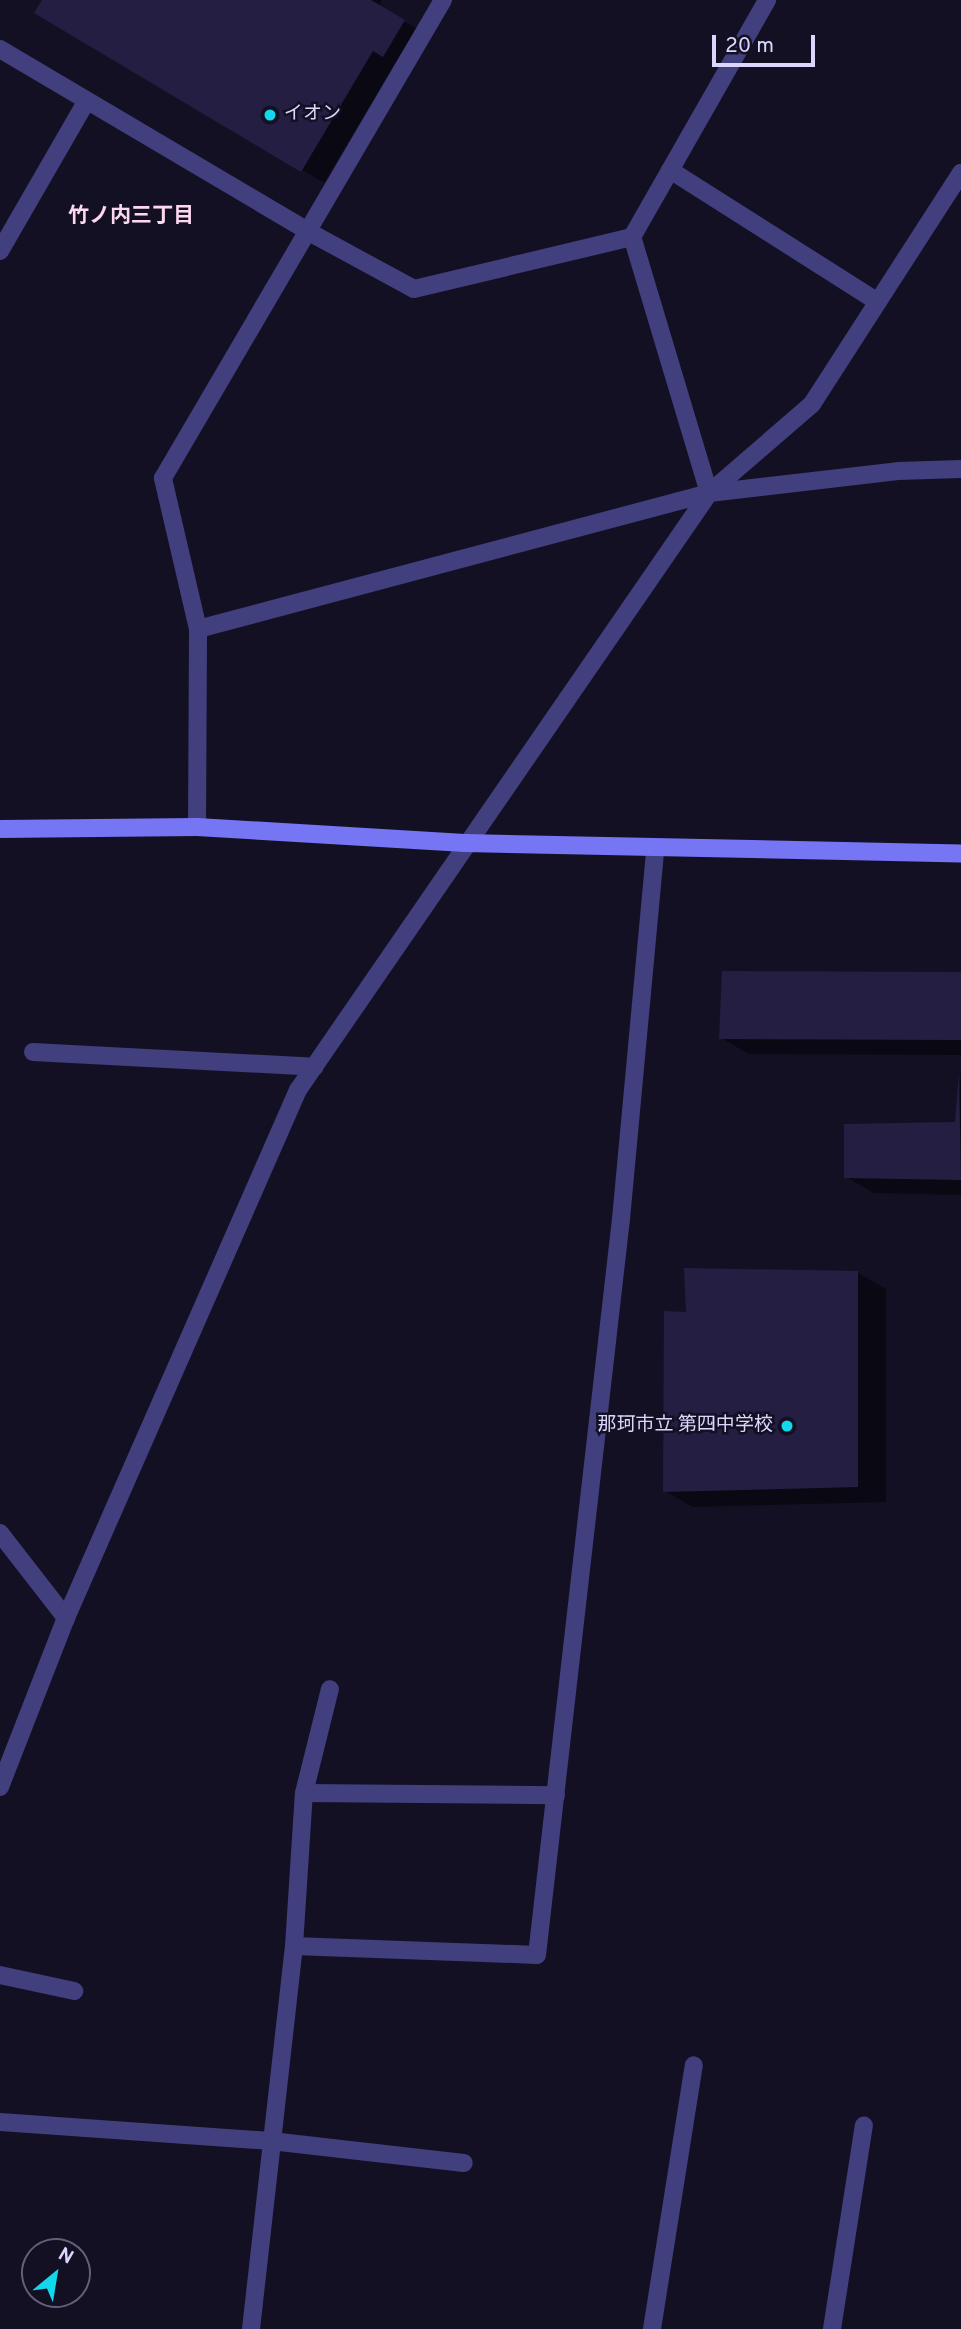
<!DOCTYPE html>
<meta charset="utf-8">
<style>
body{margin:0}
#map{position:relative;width:961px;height:2329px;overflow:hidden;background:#131023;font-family:Overpass,"Noto Sans JP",sans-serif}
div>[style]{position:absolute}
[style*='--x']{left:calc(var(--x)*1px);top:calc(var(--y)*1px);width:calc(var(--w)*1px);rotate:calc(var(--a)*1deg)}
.shadow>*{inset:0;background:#0007}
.building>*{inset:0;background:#251e43}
.street>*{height:18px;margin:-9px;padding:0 9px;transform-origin:9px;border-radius:9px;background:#413f7e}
.secondary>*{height:18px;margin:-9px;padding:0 9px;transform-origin:9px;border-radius:9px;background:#7675f4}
.dots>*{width:19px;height:19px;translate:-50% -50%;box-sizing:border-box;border:4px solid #131023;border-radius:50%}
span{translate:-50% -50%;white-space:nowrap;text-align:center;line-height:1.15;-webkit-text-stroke:5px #131023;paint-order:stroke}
.poi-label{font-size:19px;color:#dad6fc}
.left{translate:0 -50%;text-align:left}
.right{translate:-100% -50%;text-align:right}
.neighbourhood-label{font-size:21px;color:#fcd8ef;font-weight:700}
.north{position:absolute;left:21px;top:2238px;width:70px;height:70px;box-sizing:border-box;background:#131023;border:2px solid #635f7a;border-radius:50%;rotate:30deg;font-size:19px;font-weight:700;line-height:28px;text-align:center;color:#dad6fc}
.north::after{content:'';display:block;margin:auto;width:24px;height:32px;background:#13d8eb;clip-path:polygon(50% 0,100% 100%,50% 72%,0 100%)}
.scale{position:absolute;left:712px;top:35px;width:103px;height:32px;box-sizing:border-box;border:4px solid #dad6fc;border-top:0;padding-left:9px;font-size:21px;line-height:24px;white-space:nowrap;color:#dad6fc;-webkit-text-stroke:5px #131023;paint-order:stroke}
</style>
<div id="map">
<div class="shadow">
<i style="clip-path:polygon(44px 0,382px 0,379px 6px,426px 34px,405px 68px,395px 63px,324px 183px,37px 12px)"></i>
<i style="clip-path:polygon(961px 973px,961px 1055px,749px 1054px,721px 1038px)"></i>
<i style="clip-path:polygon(961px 1071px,961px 1195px,874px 1193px,846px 1177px,957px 1124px)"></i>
<i style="clip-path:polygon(858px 1273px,886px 1289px,886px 1502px,693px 1507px,665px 1491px,688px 1314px)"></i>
</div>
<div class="building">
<i style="clip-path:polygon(42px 0,371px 0,405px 20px,383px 57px,373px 51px,301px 172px,34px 13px)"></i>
<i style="clip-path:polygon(722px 971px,961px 972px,961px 1040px,719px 1039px)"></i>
<i style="clip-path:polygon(959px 1073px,961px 1180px,844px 1178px,844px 1124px,955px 1122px)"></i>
<i style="clip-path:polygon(684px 1268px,858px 1271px,858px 1487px,663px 1492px,664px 1311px,686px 1312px)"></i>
</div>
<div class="street">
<i style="--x:0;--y:49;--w:359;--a:30.6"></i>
<i style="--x:309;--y:232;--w:119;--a:28.5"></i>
<i style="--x:414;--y:289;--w:224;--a:-13.4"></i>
<i style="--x:670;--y:170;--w:246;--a:32.4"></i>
<i style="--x:0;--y:251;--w:172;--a:-60"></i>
<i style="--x:709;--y:493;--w:267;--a:-106.7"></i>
<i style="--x:632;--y:237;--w:273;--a:-60.3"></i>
<i style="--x:198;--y:629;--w:529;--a:-14.9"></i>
<i style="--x:709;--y:493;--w:190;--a:-6.6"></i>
<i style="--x:898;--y:471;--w:63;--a:-1.8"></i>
<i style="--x:197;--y:827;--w:198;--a:-89.7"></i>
<i style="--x:198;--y:629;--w:155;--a:-103.1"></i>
<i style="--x:163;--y:478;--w:554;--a:-59.64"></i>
<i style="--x:33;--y:1052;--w:282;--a:3"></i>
<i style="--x:0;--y:1533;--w:108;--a:52.2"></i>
<i style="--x:0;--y:1787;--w:181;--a:-68.7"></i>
<i style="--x:66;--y:1618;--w:577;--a:-66.28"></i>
<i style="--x:298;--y:1090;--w:725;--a:-55.45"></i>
<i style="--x:709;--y:493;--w:136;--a:-40.8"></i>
<i style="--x:812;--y:404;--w:275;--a:-57.2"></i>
<i style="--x:304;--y:1793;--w:107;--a:-76"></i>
<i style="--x:294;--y:1946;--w:243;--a:2.1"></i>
<i style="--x:537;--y:1955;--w:741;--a:-83.49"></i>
<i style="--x:621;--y:1219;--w:372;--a:-84.7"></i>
<i style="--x:0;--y:1975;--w:76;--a:12.2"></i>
<i style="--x:0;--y:2122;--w:272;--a:4"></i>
<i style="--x:271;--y:2141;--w:194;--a:6.5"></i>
<i style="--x:251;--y:2329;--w:385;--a:-83.6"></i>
<i style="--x:294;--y:1946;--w:153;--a:-86.3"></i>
<i style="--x:304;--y:1793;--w:252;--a:0.5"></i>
<i style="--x:652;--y:2329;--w:267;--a:-81"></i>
<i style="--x:832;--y:2329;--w:206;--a:-81.1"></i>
</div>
<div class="secondary">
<i style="--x:0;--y:829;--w:197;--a:-0.6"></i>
<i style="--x:197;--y:827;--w:268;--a:3.4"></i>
<i style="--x:465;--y:843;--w:496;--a:1.2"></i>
</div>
<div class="dots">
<i style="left:270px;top:115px;background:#13d8eb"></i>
<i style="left:787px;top:1426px;background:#13d8eb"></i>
</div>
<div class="poi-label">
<span class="left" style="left:284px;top:115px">イオン</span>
<span class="right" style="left:773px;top:1426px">那珂市立 第四中学校</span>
</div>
<div class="neighbourhood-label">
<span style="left:131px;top:217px">竹ノ内三丁目</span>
</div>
<div class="north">N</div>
<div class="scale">20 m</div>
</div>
